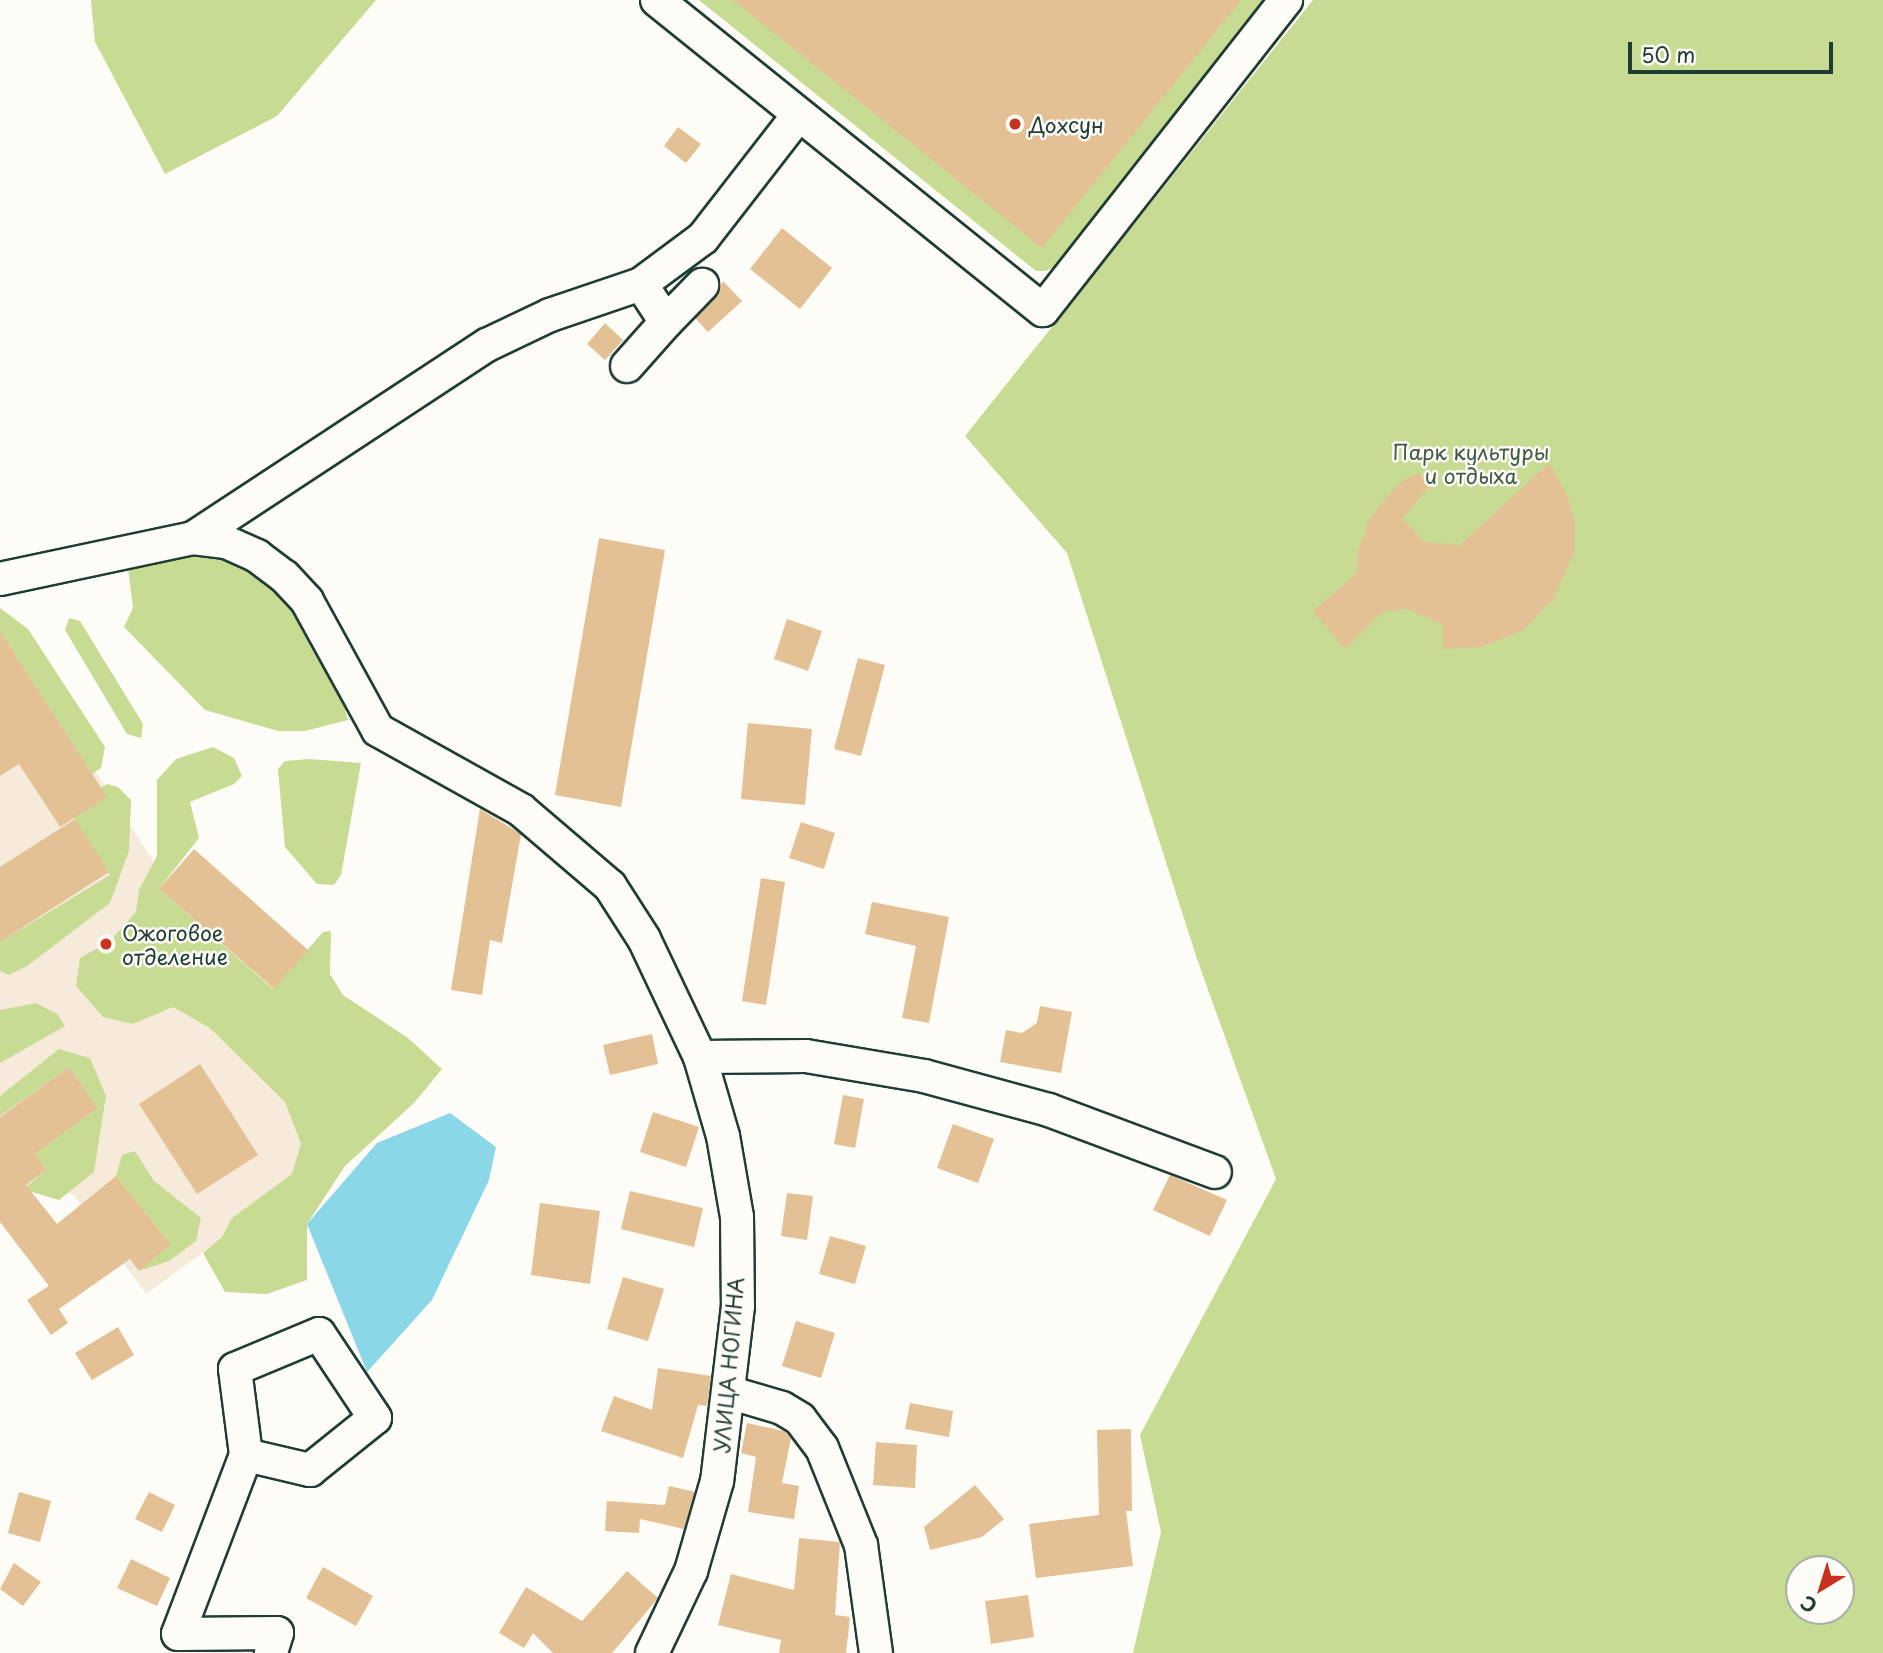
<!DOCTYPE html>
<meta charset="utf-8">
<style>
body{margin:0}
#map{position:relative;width:1883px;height:1653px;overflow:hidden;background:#fdfcf7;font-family:"Playpen Sans",sans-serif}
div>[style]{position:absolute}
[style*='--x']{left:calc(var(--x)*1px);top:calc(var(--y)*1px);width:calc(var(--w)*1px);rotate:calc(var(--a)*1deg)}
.built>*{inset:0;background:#f6eada}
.green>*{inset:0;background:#c7dc92}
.water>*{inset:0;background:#89d7e7}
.building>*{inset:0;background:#e4c095}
.roads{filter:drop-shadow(2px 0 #1f3d34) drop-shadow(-2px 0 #1f3d34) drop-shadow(0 2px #1f3d34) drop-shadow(0 -2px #1f3d34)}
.minor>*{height:32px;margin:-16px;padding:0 16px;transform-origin:16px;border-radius:16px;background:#fdfcf7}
.dots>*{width:19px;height:19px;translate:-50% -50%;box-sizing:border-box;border:4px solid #fdfcf7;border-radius:50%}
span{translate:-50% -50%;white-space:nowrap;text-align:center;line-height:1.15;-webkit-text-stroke:5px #fdfcf7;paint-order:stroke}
.poi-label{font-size:21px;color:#1f3d34}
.left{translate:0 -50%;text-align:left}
.park-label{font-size:21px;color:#415d47}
.street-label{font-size:21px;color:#1f3d34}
.north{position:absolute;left:1785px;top:1555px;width:70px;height:70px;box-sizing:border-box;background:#fdfcf7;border:2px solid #a4b0a9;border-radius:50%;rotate:218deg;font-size:19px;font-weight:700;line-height:28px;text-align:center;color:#1f3d34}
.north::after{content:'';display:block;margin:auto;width:24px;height:32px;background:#c8321e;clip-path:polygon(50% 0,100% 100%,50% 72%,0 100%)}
.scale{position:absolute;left:1628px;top:42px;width:205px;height:32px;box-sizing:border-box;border:4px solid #1f3d34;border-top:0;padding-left:9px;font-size:21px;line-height:24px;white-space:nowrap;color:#1f3d34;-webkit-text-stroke:5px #fdfcf7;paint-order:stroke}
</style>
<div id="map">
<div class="built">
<i style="clip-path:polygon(0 623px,162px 875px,150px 889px,313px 1147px,308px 1176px,146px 1294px,73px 1194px,30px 1187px,0 1204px)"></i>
</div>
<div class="green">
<i style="clip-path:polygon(91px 0,376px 0,277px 116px,165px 174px,95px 42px)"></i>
<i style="clip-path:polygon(699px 0,1266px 0,1058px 266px,1045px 271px,1036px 271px)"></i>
<i style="clip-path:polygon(evenodd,1313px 0,1883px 0,1883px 1653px,1133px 1653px,1161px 1532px,1140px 1435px,1276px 1179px,1197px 959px,1067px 553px,965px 436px,1313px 0,1799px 1569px,1841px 1569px,1841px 1611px,1799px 1611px,1799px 1569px)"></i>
<i style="clip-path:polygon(205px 552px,242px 560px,292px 602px,337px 682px,348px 720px,305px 731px,278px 731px,205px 710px,124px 627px,133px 608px,128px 568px,136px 561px)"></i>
<i style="clip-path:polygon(0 608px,28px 629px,105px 747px,101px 768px,92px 774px,4px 637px,0 638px)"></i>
<i style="clip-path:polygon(69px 618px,80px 621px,143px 724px,141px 738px,127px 734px,65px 630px)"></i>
<i style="clip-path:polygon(213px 747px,234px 758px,242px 776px,234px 784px,190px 802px,199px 838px,159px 889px,273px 989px,323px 932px,331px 931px,330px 974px,343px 995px,408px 1038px,442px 1069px,414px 1103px,345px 1166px,307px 1224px,307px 1280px,267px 1294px,225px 1292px,203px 1253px,222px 1237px,232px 1218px,292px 1174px,301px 1144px,285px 1102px,210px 1028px,173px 1007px,133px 1024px,103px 1017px,76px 986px,80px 958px,110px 941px,136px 912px,139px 890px,157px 856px,157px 780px,176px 759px)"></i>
<i style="clip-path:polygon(309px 759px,361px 763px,341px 875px,334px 885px,317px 884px,285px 847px,278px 769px,285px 761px)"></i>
<i style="clip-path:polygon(107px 784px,118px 787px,131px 800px,129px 851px,110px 903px,27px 966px,9px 975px,0 971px,0 942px,110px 875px,74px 818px,106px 797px,101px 788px)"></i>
<i style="clip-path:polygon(36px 1003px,57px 1014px,65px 1026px,0 1063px,0 1010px)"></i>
<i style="clip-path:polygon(59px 1049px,90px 1058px,106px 1096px,94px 1172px,59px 1200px,32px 1192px,0 1209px,46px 1170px,35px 1154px,98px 1108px,69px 1067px,0 1116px,0 1096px)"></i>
<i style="clip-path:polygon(135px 1151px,154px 1181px,201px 1218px,196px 1241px,169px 1261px,139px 1271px,171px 1245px,116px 1176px,122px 1155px)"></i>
</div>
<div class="water">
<i style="clip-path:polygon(450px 1113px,496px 1147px,489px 1180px,432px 1300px,367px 1372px,307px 1224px,377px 1143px)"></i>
</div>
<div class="building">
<i style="clip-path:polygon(733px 0,1241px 0,1042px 248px)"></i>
<i style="clip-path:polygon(678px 127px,701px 144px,686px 163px,664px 146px)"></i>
<i style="clip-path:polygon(782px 228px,832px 268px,800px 309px,750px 269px)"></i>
<i style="clip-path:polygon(723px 281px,742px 301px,708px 332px,695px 318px,716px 297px)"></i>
<i style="clip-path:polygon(605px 323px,623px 340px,605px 360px,587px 344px)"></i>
<i style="clip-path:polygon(1549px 463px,1568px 497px,1575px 523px,1574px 553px,1553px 599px,1522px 631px,1481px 647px,1443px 649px,1443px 625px,1408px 609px,1382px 612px,1345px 649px,1313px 611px,1357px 573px,1357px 554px,1370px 518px,1399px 483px,1418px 473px,1432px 484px,1402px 519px,1424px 542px,1460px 545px)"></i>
<i style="clip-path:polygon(599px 538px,665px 550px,621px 807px,555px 795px)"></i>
<i style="clip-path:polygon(787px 619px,822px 631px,808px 671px,774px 659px)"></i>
<i style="clip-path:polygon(0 631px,107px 797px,60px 827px,19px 764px,0 776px)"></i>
<i style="clip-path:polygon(858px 658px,885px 665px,861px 756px,834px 749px)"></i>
<i style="clip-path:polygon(748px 723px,812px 729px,805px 805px,741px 799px)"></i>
<i style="clip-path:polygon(480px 809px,521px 834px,502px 943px,490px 940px,482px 995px,451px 990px)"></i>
<i style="clip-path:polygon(75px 819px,109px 872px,0 942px,0 867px)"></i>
<i style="clip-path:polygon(801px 822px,835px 833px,824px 869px,789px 858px)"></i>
<i style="clip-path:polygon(194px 849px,308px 950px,274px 989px,159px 889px)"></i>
<i style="clip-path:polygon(761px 878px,785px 882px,766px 1005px,742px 1001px)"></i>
<i style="clip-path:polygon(872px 902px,949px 917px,929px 1023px,902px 1018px,916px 946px,865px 934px)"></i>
<i style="clip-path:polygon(1040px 1006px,1072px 1012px,1061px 1073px,1000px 1062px,1006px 1030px,1022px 1033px,1037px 1023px)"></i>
<i style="clip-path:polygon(652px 1034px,658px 1064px,610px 1075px,603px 1045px)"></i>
<i style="clip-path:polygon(200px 1064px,258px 1155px,197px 1194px,139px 1104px)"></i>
<i style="clip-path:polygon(69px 1067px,98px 1108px,35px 1154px,46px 1170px,26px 1185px,57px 1224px,116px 1176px,171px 1245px,139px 1271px,130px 1259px,59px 1309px,68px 1323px,51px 1335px,27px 1300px,49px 1286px,0 1222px,0 1117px)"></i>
<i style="clip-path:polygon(843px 1095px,864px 1099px,855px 1148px,834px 1144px)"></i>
<i style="clip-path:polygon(653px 1112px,699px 1127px,686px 1167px,640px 1152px)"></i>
<i style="clip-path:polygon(953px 1124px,994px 1139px,978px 1183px,937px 1168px)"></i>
<i style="clip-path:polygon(1170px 1175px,1227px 1200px,1210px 1236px,1153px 1210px)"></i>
<i style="clip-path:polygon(630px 1191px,703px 1208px,694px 1247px,621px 1229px)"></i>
<i style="clip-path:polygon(787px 1193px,813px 1196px,807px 1240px,781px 1236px)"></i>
<i style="clip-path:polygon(540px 1203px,600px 1211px,590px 1284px,531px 1275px)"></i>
<i style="clip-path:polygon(830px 1236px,866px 1246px,855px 1284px,819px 1274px)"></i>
<i style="clip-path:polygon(623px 1277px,664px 1289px,648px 1341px,607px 1329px)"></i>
<i style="clip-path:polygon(796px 1321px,835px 1333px,821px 1378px,782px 1366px)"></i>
<i style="clip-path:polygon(118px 1327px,134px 1355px,92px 1380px,75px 1353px)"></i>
<i style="clip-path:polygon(658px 1368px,711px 1376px,707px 1406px,698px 1405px,683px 1458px,601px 1431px,614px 1396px,652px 1410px)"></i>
<i style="clip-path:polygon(910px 1403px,953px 1411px,949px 1437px,905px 1429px)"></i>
<i style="clip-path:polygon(747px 1423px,784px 1431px,791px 1438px,782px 1483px,799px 1486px,794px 1519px,748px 1512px,756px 1457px,741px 1453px)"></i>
<i style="clip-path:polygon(1131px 1429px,1132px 1511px,1126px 1511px,1133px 1566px,1036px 1578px,1029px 1524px,1099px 1515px,1097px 1430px)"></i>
<i style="clip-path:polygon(876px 1442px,917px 1445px,915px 1488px,873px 1485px)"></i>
<i style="clip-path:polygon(975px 1485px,1004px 1519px,982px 1537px,930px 1550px,924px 1527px)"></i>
<i style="clip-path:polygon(669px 1486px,695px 1492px,684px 1529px,640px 1519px,639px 1533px,605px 1531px,607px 1501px,665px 1505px)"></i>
<i style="clip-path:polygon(19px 1492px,51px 1501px,40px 1542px,8px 1533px)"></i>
<i style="clip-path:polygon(149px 1492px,175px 1505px,162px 1532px,135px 1519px)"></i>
<i style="clip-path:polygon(799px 1538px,840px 1542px,835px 1615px,850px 1617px,846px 1653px,779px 1653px,781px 1640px,718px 1625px,731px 1574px,794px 1590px)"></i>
<i style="clip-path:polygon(131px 1559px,170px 1578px,157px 1606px,117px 1588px)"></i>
<i style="clip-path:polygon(14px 1563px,41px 1582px,23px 1606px,0 1589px)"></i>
<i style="clip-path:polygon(323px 1567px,373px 1596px,356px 1626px,306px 1598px)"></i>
<i style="clip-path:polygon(627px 1571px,658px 1598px,612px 1653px,553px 1653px,533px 1633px,524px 1648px,499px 1633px,526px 1587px,582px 1621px)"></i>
<i style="clip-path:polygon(1028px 1595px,1034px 1637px,991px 1644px,985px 1601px)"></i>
</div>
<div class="roads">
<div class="minor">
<i style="--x:657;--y:0;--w:495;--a:38.8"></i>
<i style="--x:1043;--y:310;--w:394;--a:-51.9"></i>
<i style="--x:641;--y:284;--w:45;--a:56.7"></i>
<i style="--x:666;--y:322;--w:52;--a:-45.8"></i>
<i style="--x:627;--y:366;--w:59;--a:-48.4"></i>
<i style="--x:193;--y:538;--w:352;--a:-33.3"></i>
<i style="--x:487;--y:345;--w:70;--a:-25.5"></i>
<i style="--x:550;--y:315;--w:96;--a:-18.8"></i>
<i style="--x:641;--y:284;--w:77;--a:-36.6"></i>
<i style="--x:703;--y:238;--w:153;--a:-52.2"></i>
<i style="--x:0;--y:579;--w:197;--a:-12"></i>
<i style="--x:193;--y:538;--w:33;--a:7"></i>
<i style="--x:226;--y:542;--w:34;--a:24"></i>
<i style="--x:257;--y:556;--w:34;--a:37"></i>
<i style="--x:284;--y:576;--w:34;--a:47"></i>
<i style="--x:307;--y:601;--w:147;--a:61.2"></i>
<i style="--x:378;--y:730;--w:164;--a:29.2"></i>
<i style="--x:521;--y:810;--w:117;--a:40.5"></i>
<i style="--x:610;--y:886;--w:63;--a:57.3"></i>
<i style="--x:644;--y:939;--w:131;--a:64.6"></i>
<i style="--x:700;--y:1057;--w:82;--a:73.8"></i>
<i style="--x:723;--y:1136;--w:82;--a:80.2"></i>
<i style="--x:737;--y:1217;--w:89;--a:89.4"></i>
<i style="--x:738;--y:1306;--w:176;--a:96.8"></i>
<i style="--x:717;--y:1481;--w:94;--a:106.1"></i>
<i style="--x:691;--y:1571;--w:91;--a:115.4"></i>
<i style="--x:700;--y:1057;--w:106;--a:-0.5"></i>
<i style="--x:806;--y:1056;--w:120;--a:9.6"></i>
<i style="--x:924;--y:1076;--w:130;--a:15.2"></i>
<i style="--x:1049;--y:1110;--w:177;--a:20.5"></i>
<i style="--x:728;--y:1392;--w:56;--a:16.5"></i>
<i style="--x:782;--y:1408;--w:21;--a:31"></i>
<i style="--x:800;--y:1419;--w:36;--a:53"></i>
<i style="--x:822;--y:1448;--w:105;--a:68.1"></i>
<i style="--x:861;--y:1545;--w:109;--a:82.1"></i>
<i style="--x:246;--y:1455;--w:66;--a:13.2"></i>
<i style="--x:310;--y:1470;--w:83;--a:-38.7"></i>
<i style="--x:375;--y:1418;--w:101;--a:-123.7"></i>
<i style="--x:319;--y:1334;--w:91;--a:157.4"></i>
<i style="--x:235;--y:1369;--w:87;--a:82.7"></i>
<i style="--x:246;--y:1455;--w:191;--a:110.8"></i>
<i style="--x:178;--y:1634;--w:99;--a:-0.6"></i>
<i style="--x:277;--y:1633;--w:21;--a:107"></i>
</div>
</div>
<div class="dots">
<i style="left:1015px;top:124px;background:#c8321e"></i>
<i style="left:106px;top:944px;background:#c8321e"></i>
</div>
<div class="poi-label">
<span class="left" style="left:1029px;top:124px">Дохсун</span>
<span class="left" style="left:122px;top:944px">Ожоговое<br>отделение</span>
</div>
<div class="park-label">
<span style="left:1471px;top:463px">Парк культуры<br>и отдыха</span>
</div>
<div class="street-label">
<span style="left:728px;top:1365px;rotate:-85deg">УЛИЦА НОГИНА</span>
</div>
<div class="north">С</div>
<div class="scale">50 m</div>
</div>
